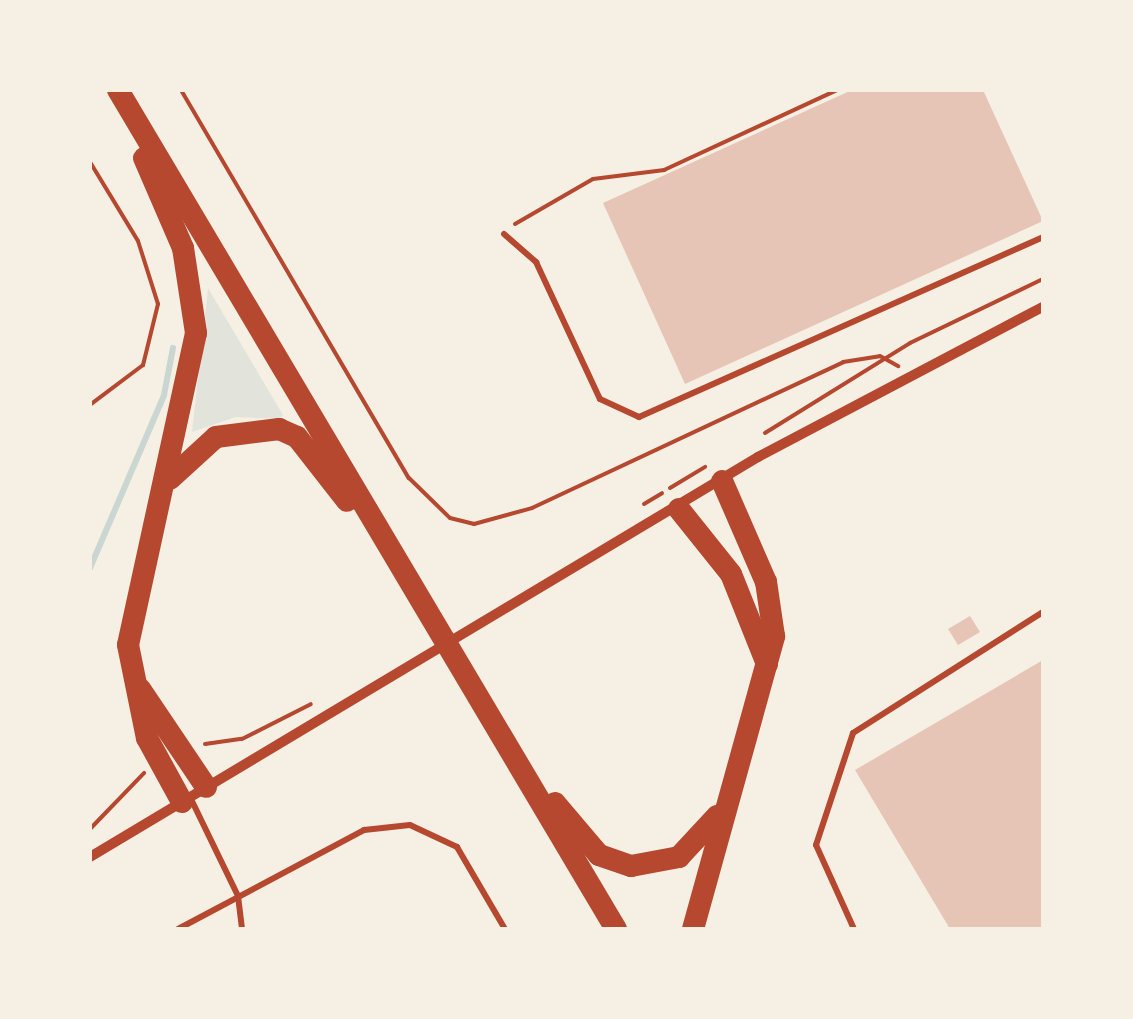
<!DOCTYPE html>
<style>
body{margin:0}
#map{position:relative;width:1133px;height:1019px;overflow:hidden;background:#f6efe4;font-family:Bitter,serif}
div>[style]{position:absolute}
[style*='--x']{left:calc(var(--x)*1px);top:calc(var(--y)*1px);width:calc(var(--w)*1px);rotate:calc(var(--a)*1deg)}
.green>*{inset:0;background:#e2e4dc}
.stream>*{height:6px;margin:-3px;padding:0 3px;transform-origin:3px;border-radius:3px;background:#c9d6d2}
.building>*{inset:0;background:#e6c5b7}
.path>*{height:4px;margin:-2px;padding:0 2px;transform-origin:2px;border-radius:2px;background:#b5482f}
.service>*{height:6px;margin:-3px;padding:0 3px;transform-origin:3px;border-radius:3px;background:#b5482f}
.minor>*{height:10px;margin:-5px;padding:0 5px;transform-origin:5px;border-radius:5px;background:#b5482f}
.primary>*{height:22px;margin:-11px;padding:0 11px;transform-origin:11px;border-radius:11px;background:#b5482f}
span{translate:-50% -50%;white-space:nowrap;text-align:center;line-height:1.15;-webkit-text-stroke:8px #f6efe4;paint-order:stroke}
.frame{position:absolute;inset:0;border:92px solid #f6efe4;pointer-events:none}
</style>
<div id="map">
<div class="green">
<i style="clip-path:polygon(208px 288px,283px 415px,279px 419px,236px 417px,192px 432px)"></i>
</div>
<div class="stream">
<i style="--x:90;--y:568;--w:188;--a:-66.8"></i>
<i style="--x:164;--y:395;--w:48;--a:-79.2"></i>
</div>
<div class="building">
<i style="clip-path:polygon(852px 90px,983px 90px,1043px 221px,685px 384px,603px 203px)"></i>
<i style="clip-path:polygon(970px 616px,980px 632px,958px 645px,948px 629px)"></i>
<i style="clip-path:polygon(1043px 660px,1043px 929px,950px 929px,855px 770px)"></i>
</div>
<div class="path">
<i style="--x:181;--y:90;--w:450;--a:59.6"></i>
<i style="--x:409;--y:478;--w:57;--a:44.3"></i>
<i style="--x:450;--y:518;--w:25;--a:14"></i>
<i style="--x:474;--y:524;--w:60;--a:-15.4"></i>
<i style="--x:532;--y:508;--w:344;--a:-25.1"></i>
<i style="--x:843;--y:362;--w:37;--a:-9"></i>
<i style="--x:880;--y:356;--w:21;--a:29"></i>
<i style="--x:90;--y:162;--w:92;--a:58.7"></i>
<i style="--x:138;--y:241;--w:66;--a:72.4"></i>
<i style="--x:158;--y:304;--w:63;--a:103.8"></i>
<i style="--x:143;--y:365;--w:66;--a:143"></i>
<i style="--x:515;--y:224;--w:90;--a:-30"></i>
<i style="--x:593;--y:179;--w:72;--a:-7.2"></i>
<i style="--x:664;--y:170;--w:191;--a:-24.8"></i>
<i style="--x:765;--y:433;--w:171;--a:-31.8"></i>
<i style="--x:910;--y:343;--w:148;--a:-25.7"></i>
<i style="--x:670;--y:488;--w:41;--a:-31"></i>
<i style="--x:644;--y:504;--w:21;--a:-31"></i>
<i style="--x:205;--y:744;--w:37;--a:-8"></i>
<i style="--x:242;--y:739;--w:77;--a:-26.9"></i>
<i style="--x:90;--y:829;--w:78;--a:-46"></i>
</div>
<div class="service">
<i style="--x:504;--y:234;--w:43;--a:41.2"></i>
<i style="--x:536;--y:262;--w:151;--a:65"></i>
<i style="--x:600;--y:399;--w:43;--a:24.8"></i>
<i style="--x:639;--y:417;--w:442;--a:-24"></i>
<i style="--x:190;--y:797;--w:110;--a:64.1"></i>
<i style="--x:238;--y:896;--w:33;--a:83"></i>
<i style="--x:178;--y:929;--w:211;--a:-28"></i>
<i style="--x:364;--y:830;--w:46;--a:-6.2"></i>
<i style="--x:410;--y:825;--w:52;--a:25.1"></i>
<i style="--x:457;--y:847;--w:95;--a:59.7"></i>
<i style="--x:854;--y:929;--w:92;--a:-114.3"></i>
<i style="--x:816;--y:845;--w:118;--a:-71.7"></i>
<i style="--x:853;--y:733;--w:225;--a:-32.5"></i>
</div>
<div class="minor">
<i style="--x:90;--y:857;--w:779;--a:-30.91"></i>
<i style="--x:758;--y:457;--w:322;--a:-27.8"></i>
</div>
<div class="primary">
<i style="--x:118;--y:90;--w:976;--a:59.31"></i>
<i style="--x:144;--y:158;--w:98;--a:66.6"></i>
<i style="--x:183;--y:248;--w:86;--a:81.3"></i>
<i style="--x:196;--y:333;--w:319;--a:102.3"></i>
<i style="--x:128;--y:645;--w:95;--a:78.5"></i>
<i style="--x:147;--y:738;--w:73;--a:61.3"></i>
<i style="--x:170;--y:479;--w:62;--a:-42.4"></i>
<i style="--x:216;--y:437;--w:64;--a:-7.2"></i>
<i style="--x:279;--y:429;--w:20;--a:24"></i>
<i style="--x:297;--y:437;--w:81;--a:52"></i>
<i style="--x:679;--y:509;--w:83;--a:51.3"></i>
<i style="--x:731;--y:574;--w:97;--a:68.2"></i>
<i style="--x:140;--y:689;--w:118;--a:56"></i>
<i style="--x:555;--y:803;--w:68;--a:49.8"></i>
<i style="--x:599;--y:855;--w:34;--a:19"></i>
<i style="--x:631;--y:866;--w:49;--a:-10.6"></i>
<i style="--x:679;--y:857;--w:56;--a:-47.2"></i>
<i style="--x:693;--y:929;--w:304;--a:-74.5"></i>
<i style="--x:774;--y:636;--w:55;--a:-98.4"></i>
<i style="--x:766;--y:582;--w:110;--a:-113.5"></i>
</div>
<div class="frame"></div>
</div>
